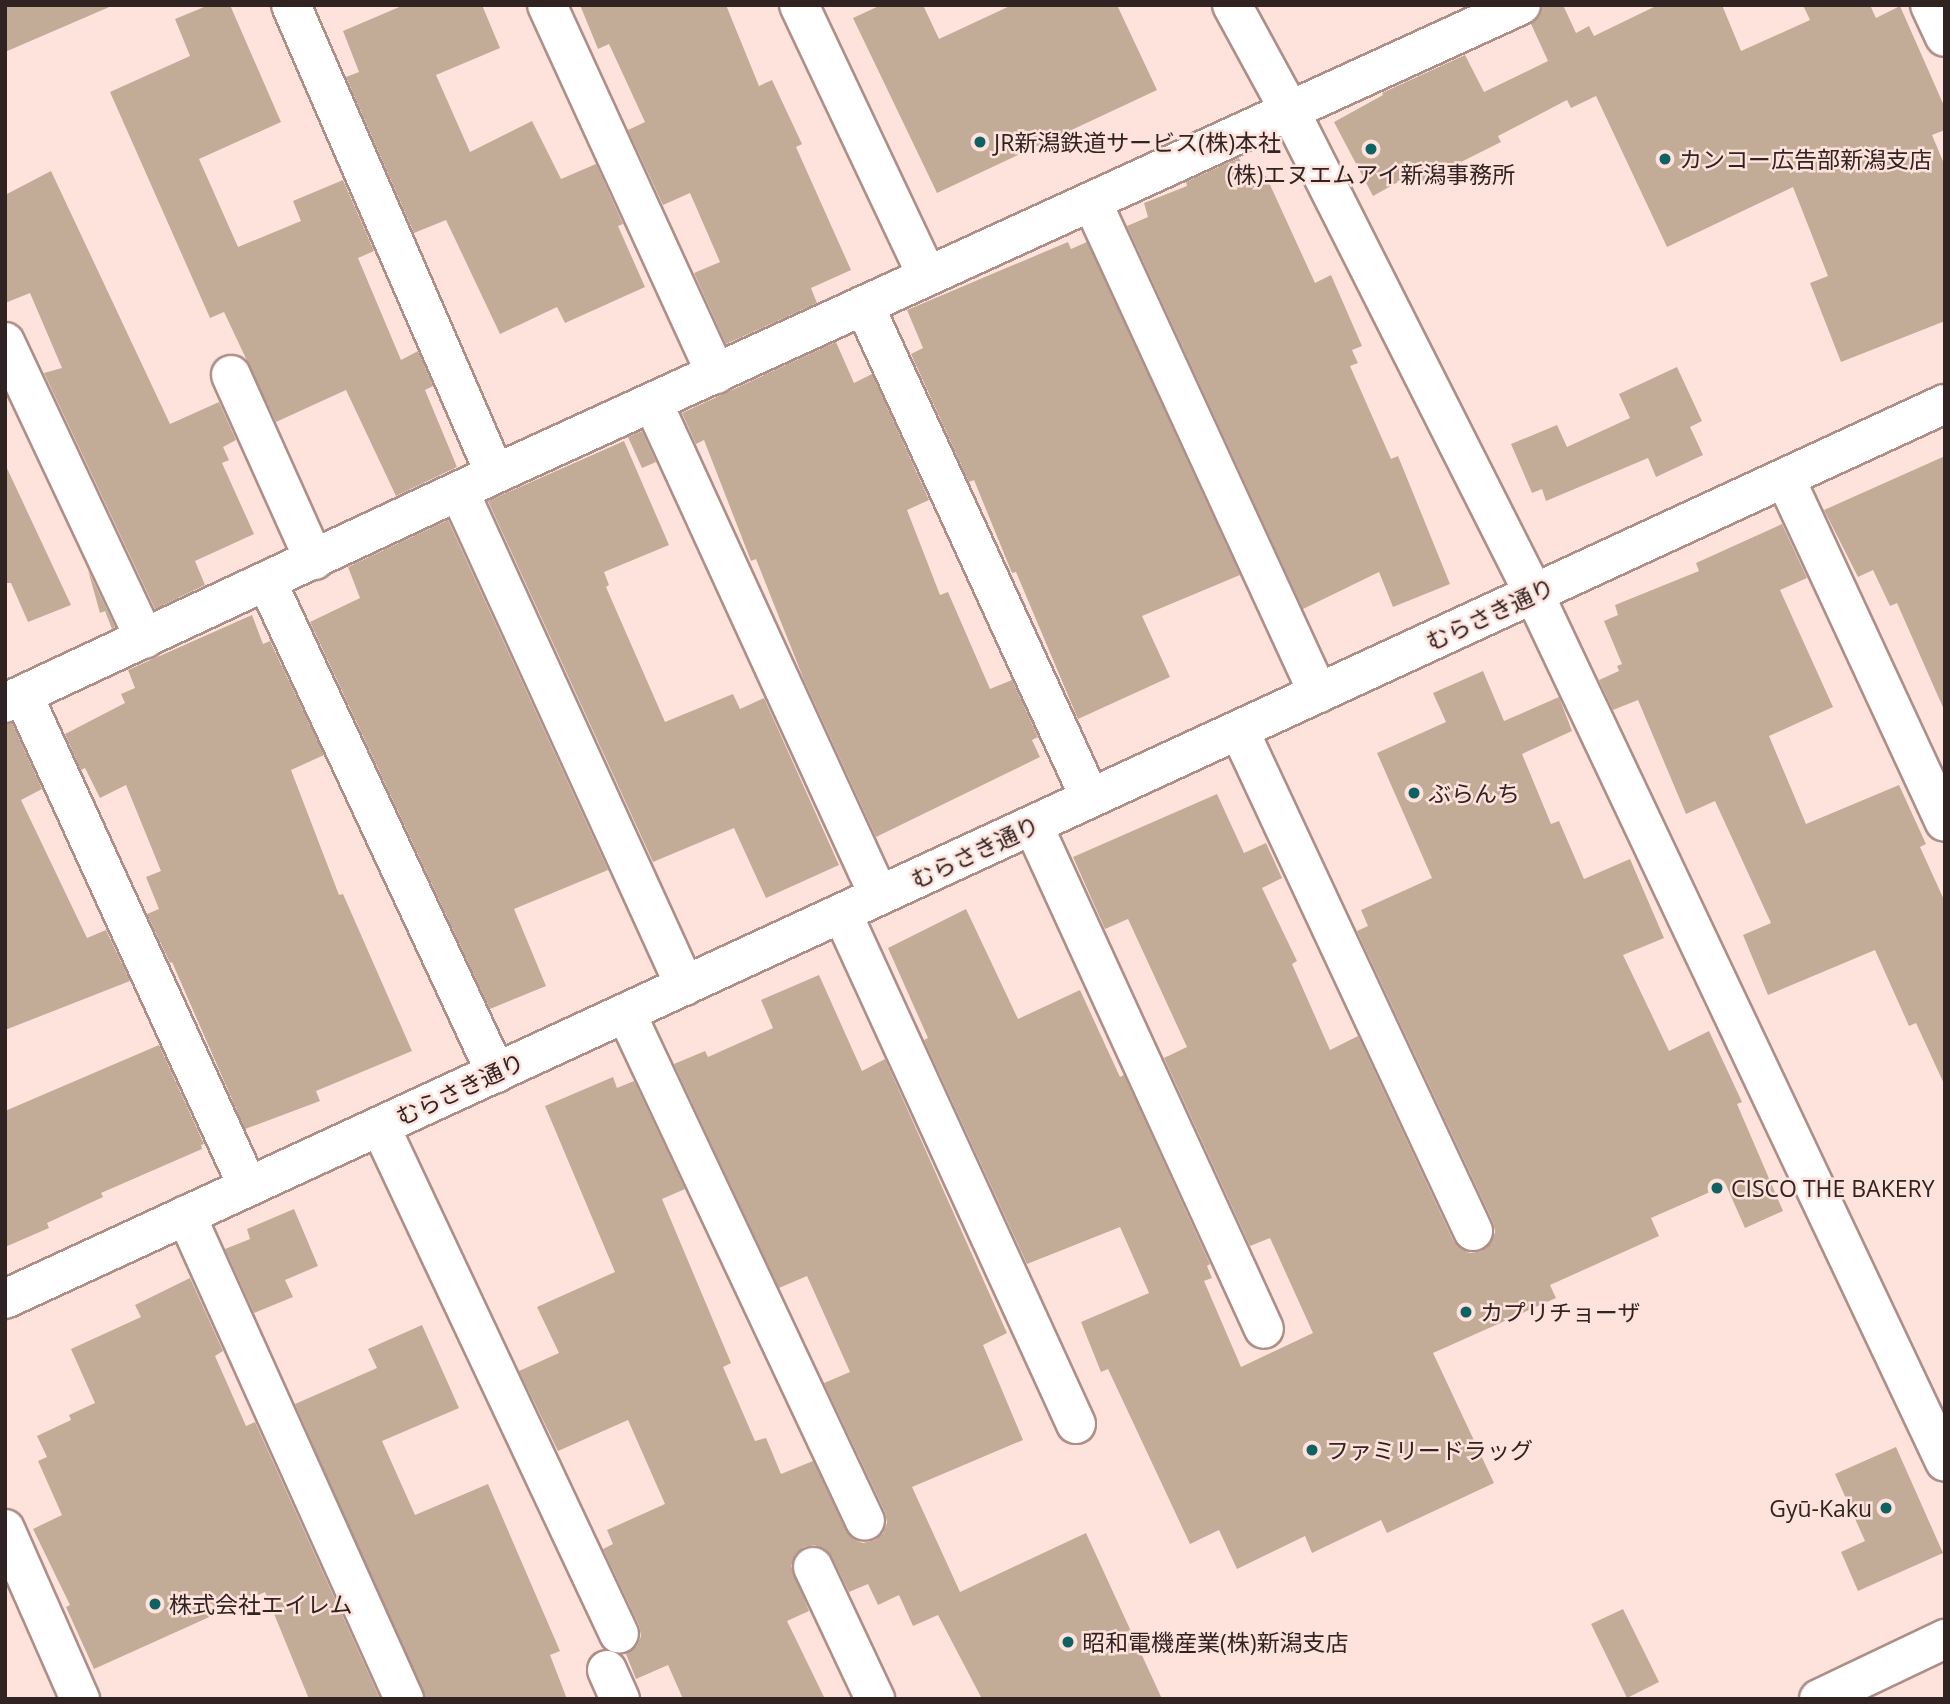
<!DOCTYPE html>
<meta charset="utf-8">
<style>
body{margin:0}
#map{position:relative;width:1950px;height:1704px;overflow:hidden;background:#fee3dd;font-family:"Open Sans","Noto Sans JP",sans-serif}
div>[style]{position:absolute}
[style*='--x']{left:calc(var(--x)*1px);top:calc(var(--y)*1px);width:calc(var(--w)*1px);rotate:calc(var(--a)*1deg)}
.building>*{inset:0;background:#c3ac97}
.roads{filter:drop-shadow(2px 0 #ae8f88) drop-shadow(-2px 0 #ae8f88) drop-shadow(0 2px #ae8f88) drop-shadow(0 -2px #ae8f88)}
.minor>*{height:38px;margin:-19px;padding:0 19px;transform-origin:19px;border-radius:19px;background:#fff}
.dots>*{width:19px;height:19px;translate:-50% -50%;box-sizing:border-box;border:4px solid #fee3dd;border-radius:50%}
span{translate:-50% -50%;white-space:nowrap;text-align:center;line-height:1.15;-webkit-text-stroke:5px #fee3dd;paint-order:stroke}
.poi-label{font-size:23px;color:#302321}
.left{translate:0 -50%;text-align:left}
.right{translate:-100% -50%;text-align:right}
.street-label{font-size:23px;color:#302321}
.frame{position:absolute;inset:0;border:7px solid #302321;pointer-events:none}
</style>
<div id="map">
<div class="building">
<i style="clip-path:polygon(5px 5px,114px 5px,5px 52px)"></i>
<i style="clip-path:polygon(209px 5px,230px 5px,281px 122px,199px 159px,238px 247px,301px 221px,293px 201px,343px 180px,374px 251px,358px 258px,401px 360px,418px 351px,433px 386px,425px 390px,457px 467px,396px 496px,346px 390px,276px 422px,224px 312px,210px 318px,110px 92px,190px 56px,175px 19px)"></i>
<i style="clip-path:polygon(404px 5px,482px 5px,500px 48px,436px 75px,470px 152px,532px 121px,561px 179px,596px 164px,623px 224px,618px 226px,645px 287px,565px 323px,557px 307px,500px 334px,446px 220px,414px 233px,346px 77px,359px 72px,343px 31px)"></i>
<i style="clip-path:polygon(580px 5px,726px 5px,759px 86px,772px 80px,802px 144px,796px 147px,851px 270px,811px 288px,817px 303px,726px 344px,694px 273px,720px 262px,690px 193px,663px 205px,628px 130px,645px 122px,609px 44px,598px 49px)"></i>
<i style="clip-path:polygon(881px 5px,923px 5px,939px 39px,1012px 5px,1117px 5px,1157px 90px,937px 193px,853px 18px)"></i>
<i style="clip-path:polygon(1543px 5px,1563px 5px,1576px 33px,1589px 26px,1594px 36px,1658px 5px,1722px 5px,1741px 51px,1810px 20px,1803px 5px,1870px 5px,1876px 18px,1900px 6px,1945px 108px,1945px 130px,1932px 135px,1945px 166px,1945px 321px,1841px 362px,1810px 283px,1828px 276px,1793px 187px,1667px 247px,1596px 96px,1571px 108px,1567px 100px,1498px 136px,1501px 142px,1421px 182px,1416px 172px,1373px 196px,1334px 122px,1383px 95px,1382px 93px,1465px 55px,1484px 92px,1548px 61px,1531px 24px,1539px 17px)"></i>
<i style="clip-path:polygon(1239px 158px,1251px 183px,1266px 176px,1315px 283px,1331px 275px,1362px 346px,1352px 350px,1358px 363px,1350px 366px,1391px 459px,1398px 456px,1450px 584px,1393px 607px,1379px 572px,1303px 609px,1127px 226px,1148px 217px,1144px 203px,1187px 186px,1186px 182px)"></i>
<i style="clip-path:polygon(51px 171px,170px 424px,219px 402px,236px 440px,223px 447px,229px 460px,222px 463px,254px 534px,195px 561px,205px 585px,155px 609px,44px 373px,62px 368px,30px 293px,5px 303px,5px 195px)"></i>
<i style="clip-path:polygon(1068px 242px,1071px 249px,1087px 242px,1240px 575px,1142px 616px,1170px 677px,1078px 719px,1016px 572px,1012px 573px,974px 480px,969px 482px,911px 354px,923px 348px,907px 310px)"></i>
<i style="clip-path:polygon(836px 342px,854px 383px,872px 374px,929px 500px,907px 510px,940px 595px,948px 592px,990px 689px,1012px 680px,1038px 737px,1032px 740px,1040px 757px,876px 837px,804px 680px,756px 559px,751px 561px,704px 440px,696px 444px,682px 413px)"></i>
<i style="clip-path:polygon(1677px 367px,1702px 421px,1690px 427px,1703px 455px,1656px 477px,1648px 458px,1546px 501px,1542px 489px,1532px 493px,1511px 444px,1557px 425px,1567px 447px,1630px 418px,1619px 394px)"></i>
<i style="clip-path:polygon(642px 431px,656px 462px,642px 468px,628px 437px)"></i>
<i style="clip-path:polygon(624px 441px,669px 545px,604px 572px,609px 585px,606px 587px,665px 722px,733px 694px,740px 709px,764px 698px,839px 865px,766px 898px,734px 828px,653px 862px,488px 501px)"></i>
<i style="clip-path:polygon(1945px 456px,1945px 712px,1897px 603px,1890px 606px,1873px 570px,1858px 577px,1824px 510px)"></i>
<i style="clip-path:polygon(5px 464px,71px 605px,28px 622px,11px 583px,5px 583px)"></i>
<i style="clip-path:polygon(448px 520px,608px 870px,514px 909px,546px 986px,490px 1009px,310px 622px,360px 598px,348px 567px)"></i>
<i style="clip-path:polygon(1782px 524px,1807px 578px,1780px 590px,1833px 707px,1769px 736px,1806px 824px,1899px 785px,1926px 844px,1920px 847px,1945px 902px,1945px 1086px,1916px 1023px,1909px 1026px,1875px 950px,1768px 995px,1743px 935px,1771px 923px,1715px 801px,1686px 814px,1638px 700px,1613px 710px,1599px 680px,1619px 671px,1617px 666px,1622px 664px,1604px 621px,1618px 615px,1615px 605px,1699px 571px,1696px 563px)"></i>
<i style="clip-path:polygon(88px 570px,115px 627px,112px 629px,105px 611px,100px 613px)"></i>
<i style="clip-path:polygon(252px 615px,263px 644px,270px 641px,324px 755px,291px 770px,339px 895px,343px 894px,412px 1051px,316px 1091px,320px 1101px,245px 1129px,172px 962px,170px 963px,147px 914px,159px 909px,146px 877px,161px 871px,126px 785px,100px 798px,85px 768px,81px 770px,65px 734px,125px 703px,121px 694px,135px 688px,128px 670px)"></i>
<i style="clip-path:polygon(1483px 671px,1504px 721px,1559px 697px,1572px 731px,1522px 754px,1551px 824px,1559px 821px,1584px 879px,1630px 859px,1664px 938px,1623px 955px,1669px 1051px,1709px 1031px,1742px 1102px,1737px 1104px,1783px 1211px,1745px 1228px,1726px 1185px,1651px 1218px,1659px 1236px,1550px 1285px,1556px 1298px,1433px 1353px,1494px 1483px,1387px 1533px,1381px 1520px,1312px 1553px,1305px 1536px,1237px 1569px,1219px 1530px,1190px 1544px,1108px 1369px,1101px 1372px,1081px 1322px,1149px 1293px,1120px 1227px,1027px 1264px,924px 1040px,928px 1038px,888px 948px,966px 909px,1018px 1019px,1080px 990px,1120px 1077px,1124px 1075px,1210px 1264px,1207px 1266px,1212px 1278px,1204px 1281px,1241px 1367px,1313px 1333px,1270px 1238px,1250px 1246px,1164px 1058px,1187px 1047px,1128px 919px,1105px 929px,1073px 857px,1217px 794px,1244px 853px,1266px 843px,1282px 878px,1262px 888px,1297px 961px,1292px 964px,1330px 1050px,1358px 1036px,1453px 1240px,1461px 1249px,1470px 1253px,1482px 1251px,1491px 1243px,1495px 1232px,1493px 1222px,1357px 931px,1368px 926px,1361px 910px,1432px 878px,1377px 753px,1446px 722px,1433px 693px)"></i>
<i style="clip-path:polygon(12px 723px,42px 789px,21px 800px,87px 938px,106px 930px,130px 981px,5px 1030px,5px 724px)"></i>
<i style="clip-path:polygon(819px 975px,862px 1071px,885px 1059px,1007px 1333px,983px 1345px,1023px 1440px,912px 1487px,960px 1592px,1086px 1533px,1162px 1699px,982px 1699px,938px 1615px,913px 1626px,899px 1595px,878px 1605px,868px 1584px,849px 1592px,832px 1557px,825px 1549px,814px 1545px,804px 1547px,796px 1554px,791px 1566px,809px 1611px,787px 1621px,825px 1699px,683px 1699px,668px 1665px,636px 1679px,626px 1654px,637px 1646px,641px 1636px,639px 1625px,603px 1549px,613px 1544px,607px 1530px,665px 1504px,628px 1420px,558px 1451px,519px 1371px,559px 1353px,537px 1307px,615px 1272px,545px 1106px,613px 1077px,617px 1088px,634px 1081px,685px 1189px,662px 1199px,731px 1363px,723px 1367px,755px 1441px,766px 1438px,781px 1474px,813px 1461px,846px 1531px,853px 1539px,863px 1543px,875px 1540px,883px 1533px,887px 1523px,885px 1512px,824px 1383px,850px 1372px,807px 1276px,779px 1288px,674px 1064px,705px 1051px,708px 1057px,773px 1028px,761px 1000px)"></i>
<i style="clip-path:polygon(159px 1045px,204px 1144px,201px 1145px,202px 1149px,101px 1193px,103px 1197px,47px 1223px,49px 1228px,5px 1247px,5px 1111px)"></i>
<i style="clip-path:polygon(294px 1209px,318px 1266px,285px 1280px,293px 1297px,254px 1313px,225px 1249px,250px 1239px,247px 1229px)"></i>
<i style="clip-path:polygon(190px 1278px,223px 1351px,215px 1356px,246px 1426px,255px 1422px,380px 1699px,309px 1699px,265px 1592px,94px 1669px,66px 1607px,70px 1605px,33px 1529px,62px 1515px,38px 1461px,47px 1457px,37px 1436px,71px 1420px,69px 1415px,95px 1403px,71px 1349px,141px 1317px,135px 1305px)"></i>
<i style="clip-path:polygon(422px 1325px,459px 1408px,382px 1441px,415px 1515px,488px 1484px,560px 1651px,550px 1655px,567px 1699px,425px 1699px,295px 1404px,377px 1368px,368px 1349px)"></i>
<i style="clip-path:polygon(1896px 1447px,1943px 1553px,1858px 1591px,1841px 1552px,1865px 1541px,1835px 1474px)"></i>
<i style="clip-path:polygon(1623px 1609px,1659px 1682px,1627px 1698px,1591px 1624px)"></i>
</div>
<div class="roads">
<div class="minor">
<i style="--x:291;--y:5;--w:511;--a:66.49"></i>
<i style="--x:547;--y:5;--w:406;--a:65.4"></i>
<i style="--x:799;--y:5;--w:300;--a:64.7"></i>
<i style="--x:1232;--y:5;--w:123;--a:61.4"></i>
<i style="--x:1291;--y:113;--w:539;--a:63.2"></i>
<i style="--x:1534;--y:594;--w:960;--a:64.66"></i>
<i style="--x:1930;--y:5;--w:35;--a:65"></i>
<i style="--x:1092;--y:202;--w:541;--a:65.28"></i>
<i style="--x:864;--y:305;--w:542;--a:65.37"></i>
<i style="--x:5;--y:342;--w:328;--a:64.8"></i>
<i style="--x:231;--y:375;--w:203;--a:65.8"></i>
<i style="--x:653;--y:403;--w:542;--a:65.37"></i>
<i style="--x:1785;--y:478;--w:379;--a:65.1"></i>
<i style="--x:459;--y:491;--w:544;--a:65.46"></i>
<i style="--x:267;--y:582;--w:542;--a:65"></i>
<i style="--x:23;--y:695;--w:541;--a:65.42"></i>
<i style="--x:5;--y:703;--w:541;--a:-25.05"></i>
<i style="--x:495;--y:474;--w:1128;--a:-24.57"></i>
<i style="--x:1239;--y:730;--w:553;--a:64.96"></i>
<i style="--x:1033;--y:825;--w:554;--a:65.38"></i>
<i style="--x:842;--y:913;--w:562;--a:65.4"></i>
<i style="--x:626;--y:1013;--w:561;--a:64.8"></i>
<i style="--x:380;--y:1126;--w:561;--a:64.8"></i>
<i style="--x:186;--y:1215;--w:531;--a:65.75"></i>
<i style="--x:5;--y:1299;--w:2136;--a:-24.77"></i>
<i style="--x:5;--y:1529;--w:186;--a:66.2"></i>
<i style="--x:813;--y:1567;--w:146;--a:64.8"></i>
<i style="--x:607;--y:1670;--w:32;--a:66"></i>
<i style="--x:1819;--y:1699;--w:140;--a:-25.5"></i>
</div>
</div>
<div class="dots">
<i style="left:980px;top:142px;background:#106164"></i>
<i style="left:1371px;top:149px;background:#106164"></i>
<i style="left:1665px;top:159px;background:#106164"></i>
<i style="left:1414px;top:793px;background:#106164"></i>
<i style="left:1717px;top:1188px;background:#106164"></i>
<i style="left:1466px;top:1312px;background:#106164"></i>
<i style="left:1312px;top:1450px;background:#106164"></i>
<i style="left:1886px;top:1508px;background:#106164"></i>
<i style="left:155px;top:1604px;background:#106164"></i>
<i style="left:1068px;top:1642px;background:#106164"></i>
</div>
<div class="poi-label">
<span class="left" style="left:994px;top:142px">JR新潟鉄道サービス(株)本社</span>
<span class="left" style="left:1679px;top:159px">カンコー広告部新潟支店</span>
<span style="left:1371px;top:174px">(株)エヌエムアイ新潟事務所</span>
<span class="left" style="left:1428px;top:793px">ぶらんち</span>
<span class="left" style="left:1731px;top:1188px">CISCO THE BAKERY</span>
<span class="left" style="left:1480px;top:1312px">カプリチョーザ</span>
<span class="left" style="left:1326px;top:1450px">ファミリードラッグ</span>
<span class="right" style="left:1872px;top:1508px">Gyū-Kaku</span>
<span class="left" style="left:169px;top:1604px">株式会社エイレム</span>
<span class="left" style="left:1082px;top:1642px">昭和電機産業(株)新潟支店</span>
</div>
<div class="street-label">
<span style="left:1490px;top:614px;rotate:-25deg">むらさき通り</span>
<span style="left:975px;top:852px;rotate:-25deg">むらさき通り</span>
<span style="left:460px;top:1089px;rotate:-25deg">むらさき通り</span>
</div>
<div class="frame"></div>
</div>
